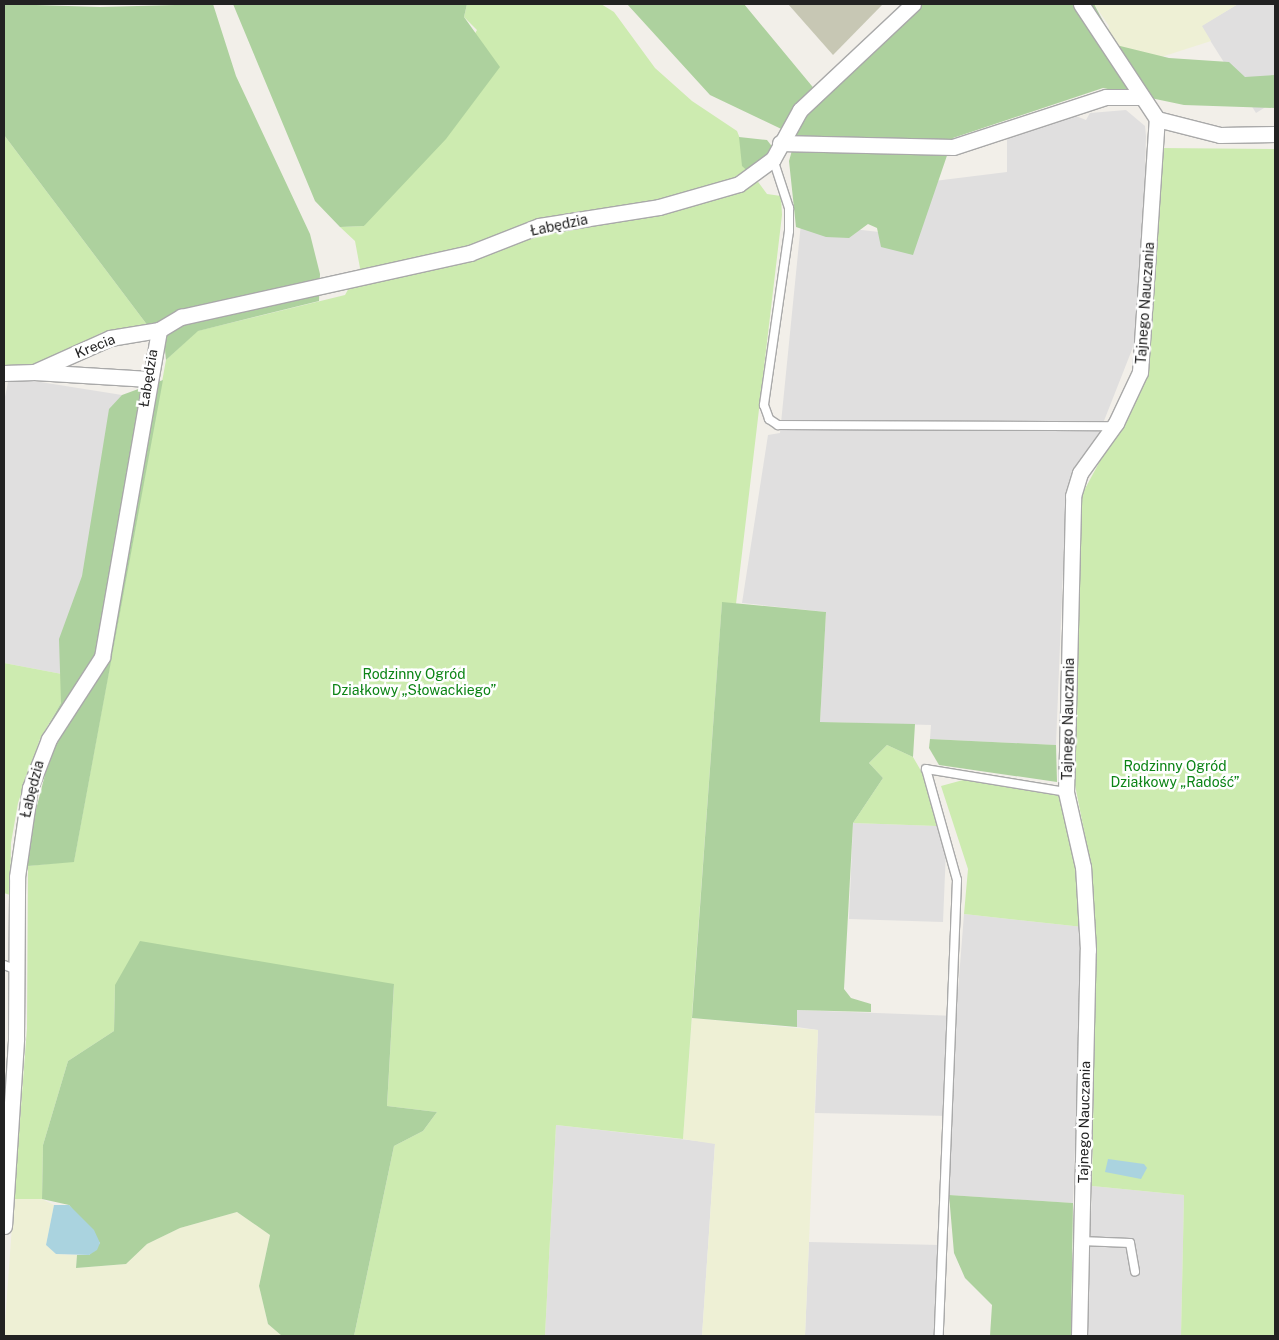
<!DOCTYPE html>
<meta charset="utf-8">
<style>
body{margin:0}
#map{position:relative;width:1279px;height:1340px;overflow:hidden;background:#f2efe9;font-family:"Public Sans",sans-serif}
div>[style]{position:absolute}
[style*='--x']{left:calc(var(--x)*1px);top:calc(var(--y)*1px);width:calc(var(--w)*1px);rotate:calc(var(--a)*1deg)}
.residential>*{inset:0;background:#e0dfdf}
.construction>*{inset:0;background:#c7c7b4}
.farmland>*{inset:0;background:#eef0d5}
.grass>*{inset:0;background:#cdebb0}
.forest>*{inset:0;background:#add19e}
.water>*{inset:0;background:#aad3df}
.roads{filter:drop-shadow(1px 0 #a9a9a9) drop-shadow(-1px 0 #a9a9a9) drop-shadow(0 1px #a9a9a9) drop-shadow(0 -1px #a9a9a9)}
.service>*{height:8px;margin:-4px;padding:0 4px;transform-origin:4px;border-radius:4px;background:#fff}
.minor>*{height:15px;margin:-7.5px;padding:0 7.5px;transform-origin:7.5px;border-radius:7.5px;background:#fff}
span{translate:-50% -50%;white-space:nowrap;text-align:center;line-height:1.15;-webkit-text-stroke:5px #fff;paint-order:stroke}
.street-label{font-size:14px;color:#222}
.park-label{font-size:14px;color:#0c8416}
.frame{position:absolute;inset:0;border:5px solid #222;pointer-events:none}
</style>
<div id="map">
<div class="residential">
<i style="clip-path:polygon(1238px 4px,1275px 4px,1275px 101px,1256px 113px,1201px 26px)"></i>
<i style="clip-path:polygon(1126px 110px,1145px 126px,1146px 136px,1142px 287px,1137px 298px,1135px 342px,1065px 520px,1056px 745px,930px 739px,931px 725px,820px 722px,826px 612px,742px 603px,768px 435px,780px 433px,801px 223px,905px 235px,910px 184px,1007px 172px,1007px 131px,1071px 114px,1086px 120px,1090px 113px)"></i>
<i style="clip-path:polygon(9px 377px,122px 395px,62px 674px,4px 663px,4px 402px)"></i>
<i style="clip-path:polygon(853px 823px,937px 826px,946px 849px,943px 922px,849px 919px)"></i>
<i style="clip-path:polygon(964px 914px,1083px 927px,1073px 1203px,949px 1195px,950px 1116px,815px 1113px,818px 1030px,797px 1027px,797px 1010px,956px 1016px)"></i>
<i style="clip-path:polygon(556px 1125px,715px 1143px,702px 1336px,545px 1335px)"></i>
<i style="clip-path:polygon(1092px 1186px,1184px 1195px,1181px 1336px,1087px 1336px)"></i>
<i style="clip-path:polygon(809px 1242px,940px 1245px,934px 1336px,805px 1336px)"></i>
</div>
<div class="construction">
<i style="clip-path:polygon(788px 4px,883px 4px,833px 55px)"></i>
</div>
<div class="farmland">
<i style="clip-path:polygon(1094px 4px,1238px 4px,1202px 26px,1211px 41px,1127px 68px,1106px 39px,1109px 26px)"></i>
<i style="clip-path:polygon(692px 1018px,818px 1030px,805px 1336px,702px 1336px,715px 1144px,683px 1139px)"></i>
<i style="clip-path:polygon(14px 1199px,42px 1199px,54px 1205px,46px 1245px,56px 1254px,77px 1255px,76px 1268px,126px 1264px,147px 1244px,180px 1228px,237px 1212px,270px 1235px,259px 1286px,268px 1324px,282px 1336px,4px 1336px)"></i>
</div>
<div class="grass">
<i style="clip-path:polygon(467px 4px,601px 4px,614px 12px,655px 68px,692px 101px,737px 131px,756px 179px,767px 194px,781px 196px,782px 215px,736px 604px,722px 603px,683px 1139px,556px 1125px,545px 1335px,354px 1336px,394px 1146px,423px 1131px,437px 1112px,387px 1106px,394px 985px,115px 985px,114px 1031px,68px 1061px,43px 1145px,42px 1199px,14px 1199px,27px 1028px,28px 866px,74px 861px,166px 360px,197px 331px,345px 295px,360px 268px,355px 241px,340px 227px,364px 226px,477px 30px,464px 17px)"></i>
<i style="clip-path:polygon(4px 135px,148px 326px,103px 332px,35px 367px,4px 367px)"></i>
<i style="clip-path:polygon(1160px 148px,1275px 149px,1275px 1336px,1181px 1336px,1184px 1195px,1092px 1186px,1096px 943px,1091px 866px,1074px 780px,1080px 498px,1148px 372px)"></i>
<i style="clip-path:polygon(4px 663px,62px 674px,61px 703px,40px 739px,18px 803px,11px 843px,10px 895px,4px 893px)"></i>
<i style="clip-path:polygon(887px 745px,913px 757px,924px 776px,937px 826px,853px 823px,883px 778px,869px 763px)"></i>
<i style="clip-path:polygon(963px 780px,1060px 796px,1077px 870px,1083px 927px,964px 914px,968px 869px,941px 786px)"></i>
</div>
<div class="forest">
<i style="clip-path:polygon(4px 4px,100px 7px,213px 4px,236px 76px,310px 234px,320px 274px,319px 301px,198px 331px,166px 360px,164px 340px,148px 326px,4px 135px)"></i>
<i style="clip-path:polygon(233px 4px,467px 4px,464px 17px,500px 67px,446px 139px,364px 226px,340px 227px,315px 201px)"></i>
<i style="clip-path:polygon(627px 4px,744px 4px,821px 97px,917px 4px,1094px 4px,1116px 45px,1169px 58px,1229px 62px,1245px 77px,1275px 75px,1275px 108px,1184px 105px,1103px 88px,953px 138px,913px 255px,881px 247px,877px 228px,868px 224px,849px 238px,826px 237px,796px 227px,789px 161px,796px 136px,710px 95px)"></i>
<i style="clip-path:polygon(739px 137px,767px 140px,774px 149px,756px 179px,742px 166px)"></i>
<i style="clip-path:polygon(163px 380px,74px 862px,28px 866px,28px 840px,52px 748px,49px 724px,61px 703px,59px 639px,82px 576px,109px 409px,122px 395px)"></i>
<i style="clip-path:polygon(722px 602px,826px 612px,820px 722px,915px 724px,913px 757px,887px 745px,869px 763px,883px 778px,853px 823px,844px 989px,851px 998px,871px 1004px,871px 1012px,797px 1010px,797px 1027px,692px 1018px)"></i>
<i style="clip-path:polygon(930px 739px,1056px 745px,1057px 782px,939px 765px,929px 748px)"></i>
<i style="clip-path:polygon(140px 941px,394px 984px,387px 1106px,437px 1112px,423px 1131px,394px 1146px,354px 1336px,282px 1336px,268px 1324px,259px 1286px,270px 1235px,237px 1212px,180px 1228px,147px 1244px,126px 1264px,76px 1268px,77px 1255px,89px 1255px,100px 1243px,69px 1205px,42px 1199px,43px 1145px,68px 1061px,114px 1031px,115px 985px)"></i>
<i style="clip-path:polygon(949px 1195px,1073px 1203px,1071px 1336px,990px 1336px,992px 1305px,965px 1278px,954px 1253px)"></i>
</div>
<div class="water">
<i style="clip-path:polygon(1108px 1159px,1144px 1164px,1147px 1168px,1141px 1179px,1105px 1172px)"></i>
<i style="clip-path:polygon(54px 1205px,69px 1205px,94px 1230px,100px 1243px,97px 1250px,89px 1255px,56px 1254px,46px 1245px)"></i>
</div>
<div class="roads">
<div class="service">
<i style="--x:773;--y:159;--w:52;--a:71.9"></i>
<i style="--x:789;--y:208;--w:23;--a:90"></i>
<i style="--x:789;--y:231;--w:176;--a:98.2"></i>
<i style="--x:764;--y:405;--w:15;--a:70"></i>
<i style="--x:769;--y:419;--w:11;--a:34"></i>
<i style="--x:778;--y:425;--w:336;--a:0.2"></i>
<i style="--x:926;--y:769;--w:115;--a:74.4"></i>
<i style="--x:957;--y:880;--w:456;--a:92.3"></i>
<i style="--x:926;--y:769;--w:142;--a:9.3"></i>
<i style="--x:4;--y:965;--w:14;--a:21"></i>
<i style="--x:1081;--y:1241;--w:49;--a:2.3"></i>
<i style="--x:1130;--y:1243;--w:29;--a:80"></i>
</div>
<div class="minor">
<i style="--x:1081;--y:4;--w:138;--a:56.5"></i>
<i style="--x:1157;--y:119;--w:65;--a:14.3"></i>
<i style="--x:1220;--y:135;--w:55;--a:-1"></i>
<i style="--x:780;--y:143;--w:173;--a:1.3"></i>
<i style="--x:953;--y:147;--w:161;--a:-18.1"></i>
<i style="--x:1106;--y:97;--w:33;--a:0"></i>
<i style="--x:4;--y:373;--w:30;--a:-2"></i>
<i style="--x:149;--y:379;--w:115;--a:-176.5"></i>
<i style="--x:34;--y:372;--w:83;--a:-24.1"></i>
<i style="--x:110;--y:338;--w:50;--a:-9.3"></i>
<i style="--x:4;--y:1226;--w:188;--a:-86.3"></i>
<i style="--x:16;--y:1038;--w:161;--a:-89.6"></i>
<i style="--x:17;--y:877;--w:90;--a:-81.7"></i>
<i style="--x:30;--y:788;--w:53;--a:-68.8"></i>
<i style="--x:49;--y:739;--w:98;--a:-57.1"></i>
<i style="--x:102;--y:657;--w:332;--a:-80.1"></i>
<i style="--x:159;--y:330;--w:26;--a:-31"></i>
<i style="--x:181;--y:317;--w:296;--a:-12.5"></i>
<i style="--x:470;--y:253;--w:74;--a:-21.4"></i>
<i style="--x:539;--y:226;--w:121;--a:-9"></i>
<i style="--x:659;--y:207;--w:83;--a:-16"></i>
<i style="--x:739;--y:184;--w:42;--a:-36.3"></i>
<i style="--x:773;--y:159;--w:56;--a:-61.1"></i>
<i style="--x:800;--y:110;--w:155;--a:-43.2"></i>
<i style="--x:1079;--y:1336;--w:386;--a:-88.7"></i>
<i style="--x:1088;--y:950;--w:83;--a:-93.4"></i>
<i style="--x:1083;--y:867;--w:77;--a:-102.8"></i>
<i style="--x:1066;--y:792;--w:296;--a:-88.6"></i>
<i style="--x:1073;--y:496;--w:24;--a:-73"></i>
<i style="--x:1080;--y:473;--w:62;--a:-54.2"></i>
<i style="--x:1116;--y:423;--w:56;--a:-64.8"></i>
<i style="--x:1140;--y:372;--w:254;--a:-86.2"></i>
</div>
</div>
<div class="street-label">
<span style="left:559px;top:225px;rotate:-12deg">Łabędzia</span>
<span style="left:1145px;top:303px;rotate:-86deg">Tajnego Nauczania</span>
<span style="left:95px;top:346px;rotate:-22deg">Krecia</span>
<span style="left:148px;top:378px;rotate:-81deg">Łabędzia</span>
<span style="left:1068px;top:719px;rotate:-89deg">Tajnego Nauczania</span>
<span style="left:32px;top:789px;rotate:-76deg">Łabędzia</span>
<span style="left:1084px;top:1122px;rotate:-89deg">Tajnego Nauczania</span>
</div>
<div class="park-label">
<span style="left:414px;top:682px">Rodzinny Ogród<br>Działkowy „Słowackiego”</span>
<span style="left:1175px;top:774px">Rodzinny Ogród<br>Działkowy „Radość”</span>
</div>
<div class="frame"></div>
</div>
